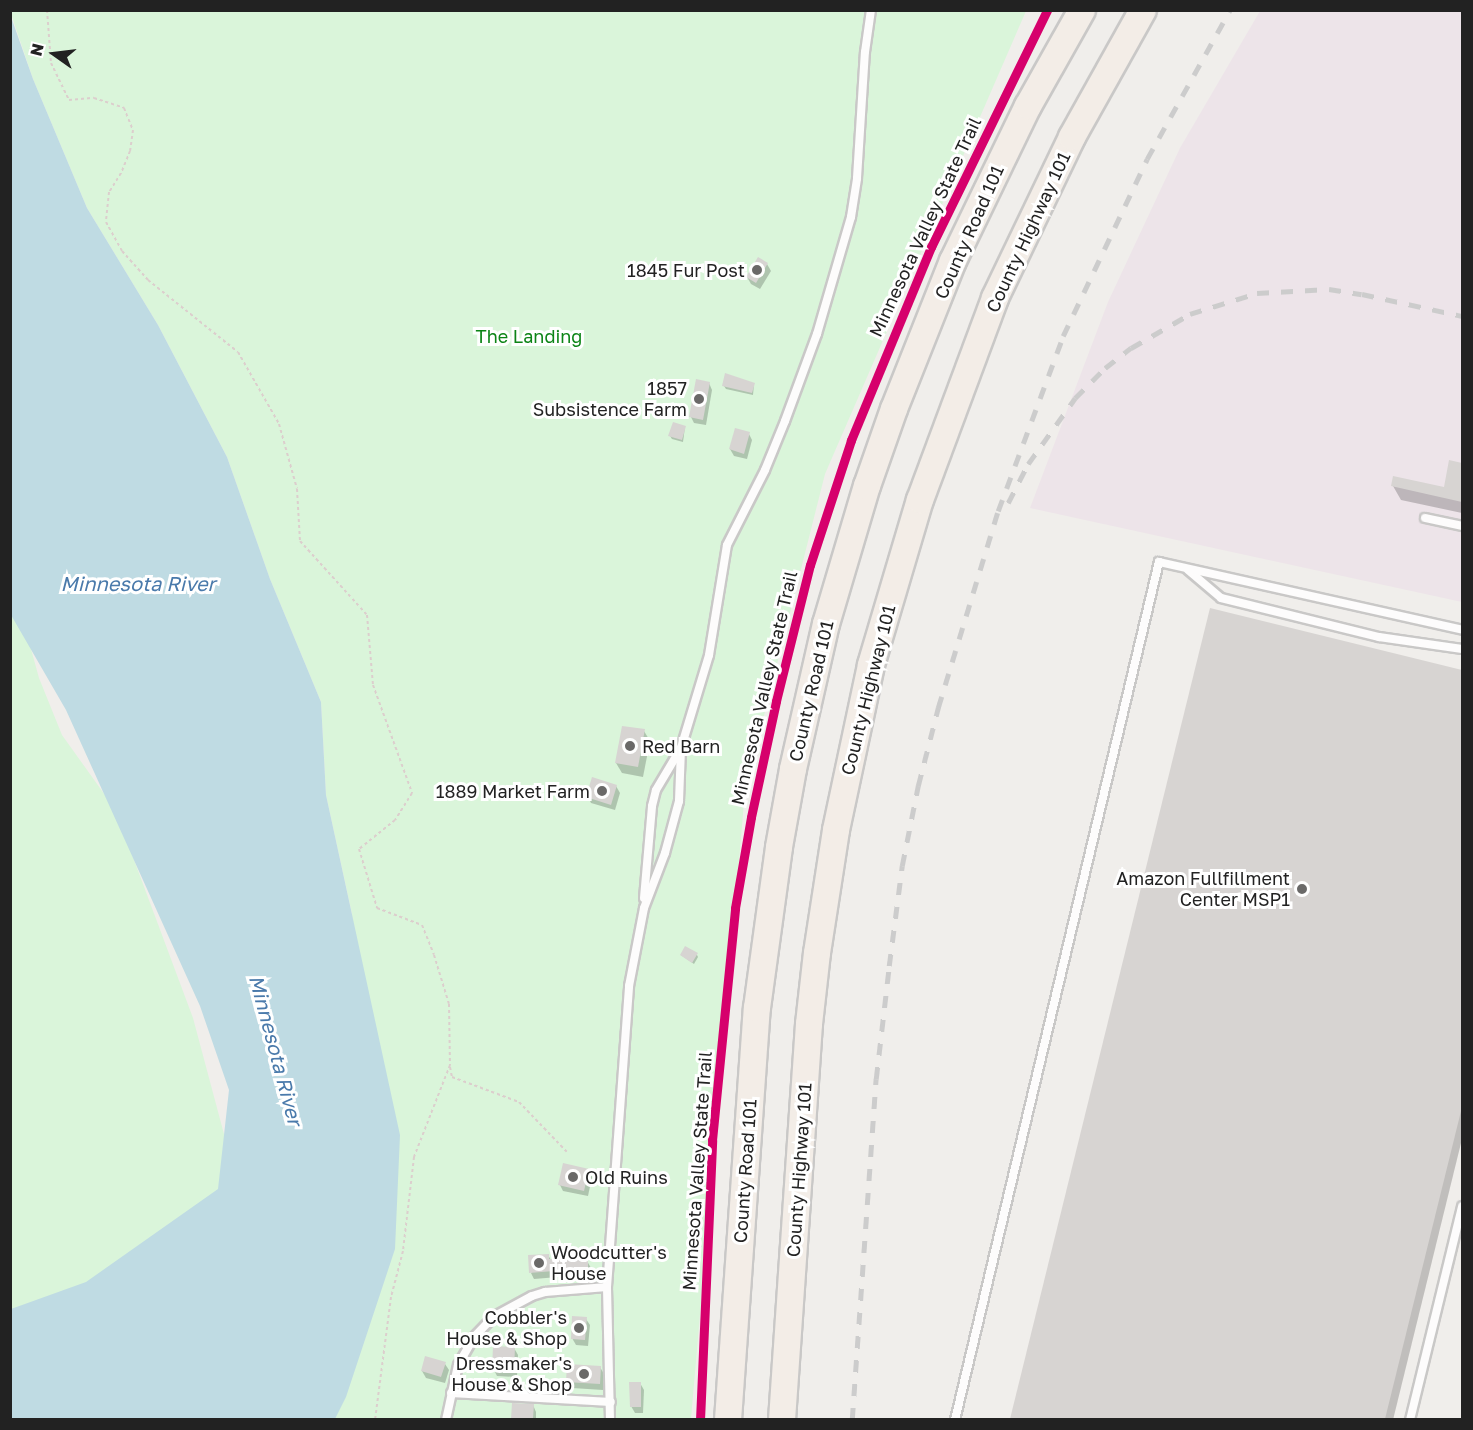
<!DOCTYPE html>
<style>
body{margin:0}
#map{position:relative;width:1473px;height:1430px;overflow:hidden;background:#f0eeeb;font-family:"Golos Text",sans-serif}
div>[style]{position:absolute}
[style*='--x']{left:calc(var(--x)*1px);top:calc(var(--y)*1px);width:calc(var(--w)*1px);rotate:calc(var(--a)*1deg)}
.industrial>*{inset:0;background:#ede4e9}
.park>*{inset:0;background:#daf5da}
.water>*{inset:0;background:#bfdbe3}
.shadow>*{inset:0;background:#0003}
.building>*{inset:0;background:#d7d4d2}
.path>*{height:2px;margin-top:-1px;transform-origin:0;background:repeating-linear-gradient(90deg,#dccecd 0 3px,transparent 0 6px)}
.roads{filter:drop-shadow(2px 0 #c9c8c7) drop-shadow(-2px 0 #c9c8c7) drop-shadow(0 2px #c9c8c7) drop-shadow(0 -2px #c9c8c7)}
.lane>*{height:8px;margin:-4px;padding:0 4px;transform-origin:4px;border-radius:4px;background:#fdfcfc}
.primary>*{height:26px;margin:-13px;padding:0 13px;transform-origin:13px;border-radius:13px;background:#f3ede7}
.rail>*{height:4.5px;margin-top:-2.25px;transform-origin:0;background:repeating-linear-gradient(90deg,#ccc 0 12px,transparent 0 24px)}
.cycleway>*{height:9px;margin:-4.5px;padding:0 4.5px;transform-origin:4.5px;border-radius:4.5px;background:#d6006c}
.dots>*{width:16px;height:16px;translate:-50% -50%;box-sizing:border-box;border:3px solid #fff;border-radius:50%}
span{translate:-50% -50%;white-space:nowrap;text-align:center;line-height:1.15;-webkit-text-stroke:6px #fff;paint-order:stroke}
.street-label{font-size:18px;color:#222}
.poi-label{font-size:18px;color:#222}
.right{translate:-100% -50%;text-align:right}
.left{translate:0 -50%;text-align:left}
.park-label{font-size:18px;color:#0c8416}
.water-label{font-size:20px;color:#4a7aab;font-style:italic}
.frame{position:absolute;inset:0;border:12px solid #222;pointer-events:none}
.north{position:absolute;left:24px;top:24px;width:60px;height:60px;-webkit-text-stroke:4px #fff;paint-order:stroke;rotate:284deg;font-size:16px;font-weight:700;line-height:24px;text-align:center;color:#222}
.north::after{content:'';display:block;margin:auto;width:21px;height:27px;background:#222;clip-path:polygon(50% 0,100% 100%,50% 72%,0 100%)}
</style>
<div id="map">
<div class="industrial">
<i style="clip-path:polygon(1260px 11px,1462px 11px,1462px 602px,1030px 508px,1108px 302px,1180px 148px)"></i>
</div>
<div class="park">
<i style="clip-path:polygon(10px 11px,1026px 11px,825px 474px,745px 791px,691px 1419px,332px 1419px,352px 914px,326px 795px,321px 702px,270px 579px,227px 457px,158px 325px,87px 208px,33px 79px)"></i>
<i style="clip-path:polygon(10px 573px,39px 678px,62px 735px,115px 809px,193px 1018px,232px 1164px,243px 1291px,11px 1419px)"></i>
</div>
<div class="water">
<i style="clip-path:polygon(10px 14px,33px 79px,87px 208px,158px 325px,227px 457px,270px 579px,321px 702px,326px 795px,400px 1135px,395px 1249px,346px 1397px,335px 1419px,11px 1419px,11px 1309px,86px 1282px,218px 1189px,229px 1090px,200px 1006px,66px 710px,11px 615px)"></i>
</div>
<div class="shadow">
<i style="clip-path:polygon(767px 264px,771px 271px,760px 289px,751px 284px,747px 277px)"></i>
<i style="clip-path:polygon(709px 383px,712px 390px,706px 425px,694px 423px,691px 417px)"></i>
<i style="clip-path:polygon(754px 384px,753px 395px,726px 389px,724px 386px)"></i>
<i style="clip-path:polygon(685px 427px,683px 442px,672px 439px,670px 436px)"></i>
<i style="clip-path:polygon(749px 434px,752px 440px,747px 459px,734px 456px,730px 449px)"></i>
<i style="clip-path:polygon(1451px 462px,1462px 465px,1462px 513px,1401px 500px,1393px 486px,1445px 488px)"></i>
<i style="clip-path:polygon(1211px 610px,1462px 672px,1462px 1139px,1393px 1420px,1011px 1420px)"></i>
<i style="clip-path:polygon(644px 731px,650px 741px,643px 777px,622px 773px,616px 763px)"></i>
<i style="clip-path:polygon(616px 786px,620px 793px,615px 810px,591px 803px,588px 797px)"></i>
<i style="clip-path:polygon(681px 955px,697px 955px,698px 957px,694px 964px)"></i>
<i style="clip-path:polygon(588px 1170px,592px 1177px,588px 1196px,563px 1191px,560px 1185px)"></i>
<i style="clip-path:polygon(548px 1255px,551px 1260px,587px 1261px,591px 1268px,591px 1279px,570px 1276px,534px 1279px,531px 1273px)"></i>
<i style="clip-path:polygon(586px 1319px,590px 1325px,588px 1346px,576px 1345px,572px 1338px)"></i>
<i style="clip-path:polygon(514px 1348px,518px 1355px,517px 1377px,497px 1376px,494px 1370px)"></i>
<i style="clip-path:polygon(445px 1364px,449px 1370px,445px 1383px,426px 1378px,422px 1371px)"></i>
<i style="clip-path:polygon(600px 1367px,604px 1374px,603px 1390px,572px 1388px,568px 1382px)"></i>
<i style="clip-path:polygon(640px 1383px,644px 1390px,643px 1413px,635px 1413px,631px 1406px)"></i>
<i style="clip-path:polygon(514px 1404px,533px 1405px,536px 1412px,536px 1420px,513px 1420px)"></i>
</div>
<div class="building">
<i style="clip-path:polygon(758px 257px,768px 263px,756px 283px,746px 277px)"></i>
<i style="clip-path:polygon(725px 373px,755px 383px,752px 393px,722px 386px)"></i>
<i style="clip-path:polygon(696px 379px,710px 382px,703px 420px,689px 417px)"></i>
<i style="clip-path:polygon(673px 422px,686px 426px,682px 440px,668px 436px)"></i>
<i style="clip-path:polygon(735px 428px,750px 432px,744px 454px,729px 449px)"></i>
<i style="clip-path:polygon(1449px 460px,1462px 463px,1462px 502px,1391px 486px,1393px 476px,1444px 487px)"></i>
<i style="clip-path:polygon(1210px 608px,1462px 670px,1462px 1107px,1385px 1419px,1010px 1419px)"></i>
<i style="clip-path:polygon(622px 726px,645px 729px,638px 767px,615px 763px)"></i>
<i style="clip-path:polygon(592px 777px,617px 785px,611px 805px,586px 797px)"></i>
<i style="clip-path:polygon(685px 946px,698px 953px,692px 963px,680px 955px)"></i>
<i style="clip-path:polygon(563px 1163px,589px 1169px,584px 1191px,558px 1185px)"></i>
<i style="clip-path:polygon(549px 1254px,549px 1259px,588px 1260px,588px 1273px,566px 1272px,566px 1270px,529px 1273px,528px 1255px)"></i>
<i style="clip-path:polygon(572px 1316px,587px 1317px,585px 1340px,571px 1339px)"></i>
<i style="clip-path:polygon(493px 1346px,515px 1347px,514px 1371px,492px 1370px)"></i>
<i style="clip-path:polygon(425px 1356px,446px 1362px,441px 1377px,421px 1371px)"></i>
<i style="clip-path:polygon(567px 1364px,601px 1366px,600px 1384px,566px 1382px)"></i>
<i style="clip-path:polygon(629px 1382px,641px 1382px,641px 1407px,630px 1407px)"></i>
<i style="clip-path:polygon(512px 1403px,534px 1404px,533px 1419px,511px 1419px)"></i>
</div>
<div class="path">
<i style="--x:47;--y:10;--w:53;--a:85.7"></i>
<i style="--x:51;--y:63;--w:41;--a:64.1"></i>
<i style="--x:69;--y:100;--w:25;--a:-5"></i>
<i style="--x:94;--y:98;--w:32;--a:18"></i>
<i style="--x:124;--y:108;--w:24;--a:68"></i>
<i style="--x:133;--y:130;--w:21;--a:98"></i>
<i style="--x:130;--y:151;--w:24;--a:112"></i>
<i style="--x:121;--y:173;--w:22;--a:122"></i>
<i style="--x:109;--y:192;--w:30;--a:96"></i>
<i style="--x:106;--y:222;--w:33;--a:61"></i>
<i style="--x:122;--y:251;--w:39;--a:48"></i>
<i style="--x:148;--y:280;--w:115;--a:38.7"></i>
<i style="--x:238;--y:352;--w:83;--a:60.3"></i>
<i style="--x:279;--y:424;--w:67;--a:74.5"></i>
<i style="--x:297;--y:489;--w:52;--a:86.7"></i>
<i style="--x:300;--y:541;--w:100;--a:47.8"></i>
<i style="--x:367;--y:615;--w:70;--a:85.1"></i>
<i style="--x:373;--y:685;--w:115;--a:70.1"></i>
<i style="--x:412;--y:793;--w:32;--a:122"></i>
<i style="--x:395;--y:820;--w:46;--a:141.1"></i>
<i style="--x:359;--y:849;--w:62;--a:73"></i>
<i style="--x:377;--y:908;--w:48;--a:20.7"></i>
<i style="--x:422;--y:925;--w:32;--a:68"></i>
<i style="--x:434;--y:955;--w:51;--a:73"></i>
<i style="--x:449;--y:1004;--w:61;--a:89.1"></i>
<i style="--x:450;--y:1065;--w:99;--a:111.4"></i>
<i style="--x:414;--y:1157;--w:95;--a:96.7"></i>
<i style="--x:403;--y:1251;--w:48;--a:104.6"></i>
<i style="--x:391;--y:1297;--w:124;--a:97.4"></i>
<i style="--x:450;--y:1067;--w:10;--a:79"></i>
<i style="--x:452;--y:1077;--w:72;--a:20.5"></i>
<i style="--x:519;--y:1102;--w:69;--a:46.2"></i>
</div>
<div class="roads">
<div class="lane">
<i style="--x:1425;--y:518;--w:38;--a:12"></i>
<i style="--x:1188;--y:570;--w:43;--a:40.3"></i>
<i style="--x:1221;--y:598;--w:163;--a:13.9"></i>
<i style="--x:1379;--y:637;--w:84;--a:8.2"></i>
<i style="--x:644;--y:898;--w:92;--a:-85"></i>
<i style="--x:652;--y:806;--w:16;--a:-76"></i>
<i style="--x:656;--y:790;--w:49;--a:-59.2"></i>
<i style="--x:451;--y:1393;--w:160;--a:3.2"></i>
<i style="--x:446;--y:1420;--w:56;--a:-77.7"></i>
<i style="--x:458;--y:1365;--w:32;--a:-60"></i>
<i style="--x:474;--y:1337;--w:28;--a:-46"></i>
<i style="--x:493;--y:1317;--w:44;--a:-28.3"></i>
<i style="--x:532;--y:1296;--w:14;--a:-17"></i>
<i style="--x:545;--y:1292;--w:62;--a:-4.6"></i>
<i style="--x:610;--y:1420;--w:133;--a:-91.3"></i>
<i style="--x:607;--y:1287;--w:302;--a:-85.8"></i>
<i style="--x:629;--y:986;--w:79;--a:-79.1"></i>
<i style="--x:644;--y:908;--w:59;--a:-69.1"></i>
<i style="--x:665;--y:853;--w:54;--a:-74.9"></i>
<i style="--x:679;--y:801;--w:53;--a:-87.8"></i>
<i style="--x:681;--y:748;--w:97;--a:-73.2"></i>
<i style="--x:709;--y:655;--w:111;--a:-80.7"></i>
<i style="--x:727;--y:545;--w:84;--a:-63.1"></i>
<i style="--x:765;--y:470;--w:53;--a:-67.8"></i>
<i style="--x:785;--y:421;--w:93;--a:-69.8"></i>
<i style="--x:817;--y:334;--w:122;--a:-73.8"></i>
<i style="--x:851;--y:217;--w:39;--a:-81"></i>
<i style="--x:857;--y:178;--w:126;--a:-86.4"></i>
<i style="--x:865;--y:52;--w:42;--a:-81.9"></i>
<i style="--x:955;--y:1420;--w:882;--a:-76.63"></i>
<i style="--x:1159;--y:562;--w:311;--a:12.6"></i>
<i style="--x:1410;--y:1420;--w:220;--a:-76.3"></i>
</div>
<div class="primary">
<i style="--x:728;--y:1420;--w:413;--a:-86"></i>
<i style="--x:757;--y:1008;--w:162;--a:-82.2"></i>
<i style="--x:779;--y:847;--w:79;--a:-79.8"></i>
<i style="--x:793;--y:769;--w:149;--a:-77.2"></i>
<i style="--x:826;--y:624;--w:144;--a:-73.5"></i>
<i style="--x:867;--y:486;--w:82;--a:-70.7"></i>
<i style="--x:894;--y:409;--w:159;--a:-68.3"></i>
<i style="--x:953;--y:261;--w:172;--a:-64.2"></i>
<i style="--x:1028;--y:106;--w:110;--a:-60.6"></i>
<i style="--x:782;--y:1420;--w:397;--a:-86.1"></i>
<i style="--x:809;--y:1024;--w:71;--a:-83.6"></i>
<i style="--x:817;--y:953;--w:124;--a:-81.2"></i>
<i style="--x:836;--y:830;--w:169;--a:-78"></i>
<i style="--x:871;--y:665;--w:172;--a:-73.5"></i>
<i style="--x:920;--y:500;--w:215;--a:-69.6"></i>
<i style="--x:995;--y:298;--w:178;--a:-64.4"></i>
<i style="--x:1072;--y:137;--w:145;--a:-60.8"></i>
</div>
</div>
<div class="rail">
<i style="--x:1008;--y:503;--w:44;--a:-62.9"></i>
<i style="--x:1028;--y:464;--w:81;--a:-54.5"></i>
<i style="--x:1075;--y:398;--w:42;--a:-45"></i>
<i style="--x:1105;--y:368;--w:33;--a:-38"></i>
<i style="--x:1131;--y:348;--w:68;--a:-30"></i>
<i style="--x:1190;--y:314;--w:70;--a:-17.4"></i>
<i style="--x:1257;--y:293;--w:72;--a:-3.2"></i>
<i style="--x:1329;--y:289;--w:33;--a:9"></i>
<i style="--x:1362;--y:294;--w:102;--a:12.4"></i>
<i style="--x:852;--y:1420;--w:342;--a:-86"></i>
<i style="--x:876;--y:1079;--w:114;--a:-83.4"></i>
<i style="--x:889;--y:966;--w:101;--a:-82.6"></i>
<i style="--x:902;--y:866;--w:82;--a:-78.7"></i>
<i style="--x:918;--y:786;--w:81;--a:-75.6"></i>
<i style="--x:938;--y:708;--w:206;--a:-73.1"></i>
<i style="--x:998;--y:511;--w:187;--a:-69.6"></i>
<i style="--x:1063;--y:336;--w:196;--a:-64.6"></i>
<i style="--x:1147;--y:159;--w:171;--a:-60.9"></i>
</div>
<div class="cycleway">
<i style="--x:700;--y:1420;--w:280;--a:-87.5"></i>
<i style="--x:712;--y:1140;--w:233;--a:-84.3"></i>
<i style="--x:735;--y:908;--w:92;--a:-80"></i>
<i style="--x:751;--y:817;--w:119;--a:-77.8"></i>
<i style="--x:776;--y:701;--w:140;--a:-76"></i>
<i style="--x:810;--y:565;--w:132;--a:-71.8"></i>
<i style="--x:851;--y:440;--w:209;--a:-67.5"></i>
<i style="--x:931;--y:247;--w:264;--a:-63.9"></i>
</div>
<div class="dots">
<i style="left:757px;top:270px;background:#6a6968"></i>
<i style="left:699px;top:399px;background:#6a6968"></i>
<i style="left:630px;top:746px;background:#6a6968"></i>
<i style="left:602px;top:791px;background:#6a6968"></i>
<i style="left:1302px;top:889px;background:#6a6968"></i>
<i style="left:573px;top:1177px;background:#6a6968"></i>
<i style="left:539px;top:1263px;background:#6a6968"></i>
<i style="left:579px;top:1328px;background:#6a6968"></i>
<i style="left:584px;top:1374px;background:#6a6968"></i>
</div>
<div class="street-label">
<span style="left:925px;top:227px;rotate:-65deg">Minnesota Valley State Trail</span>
<span style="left:969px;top:232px;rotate:-66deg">County Road 101</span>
<span style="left:1028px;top:232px;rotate:-65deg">County Highway 101</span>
<span style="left:764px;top:688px;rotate:-77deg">Minnesota Valley State Trail</span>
<span style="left:868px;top:690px;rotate:-76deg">County Highway 101</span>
<span style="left:811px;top:691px;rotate:-77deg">County Road 101</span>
<span style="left:799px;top:1170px;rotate:-86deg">County Highway 101</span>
<span style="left:697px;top:1171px;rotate:-86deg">Minnesota Valley State Trail</span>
<span style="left:745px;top:1171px;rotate:-86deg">County Road 101</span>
</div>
<div class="poi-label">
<span class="right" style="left:745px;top:270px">1845 Fur Post</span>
<span class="right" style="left:687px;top:399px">1857<br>Subsistence Farm</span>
<span class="left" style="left:642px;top:746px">Red Barn</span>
<span class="right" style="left:590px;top:791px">1889 Market Farm</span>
<span class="right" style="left:1290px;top:889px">Amazon Fullfillment<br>Center MSP1</span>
<span class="left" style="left:585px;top:1177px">Old Ruins</span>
<span class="left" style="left:551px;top:1263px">Woodcutter's<br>House</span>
<span class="right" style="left:567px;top:1328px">Cobbler's<br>House &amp; Shop</span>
<span class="right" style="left:572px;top:1374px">Dressmaker's<br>House &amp; Shop</span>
</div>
<div class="park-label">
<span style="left:529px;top:336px">The Landing</span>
</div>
<div class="water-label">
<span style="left:138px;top:583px">Minnesota River</span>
<span style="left:276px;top:1050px;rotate:75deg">Minnesota River</span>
</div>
<div class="frame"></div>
<div class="north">N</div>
</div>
